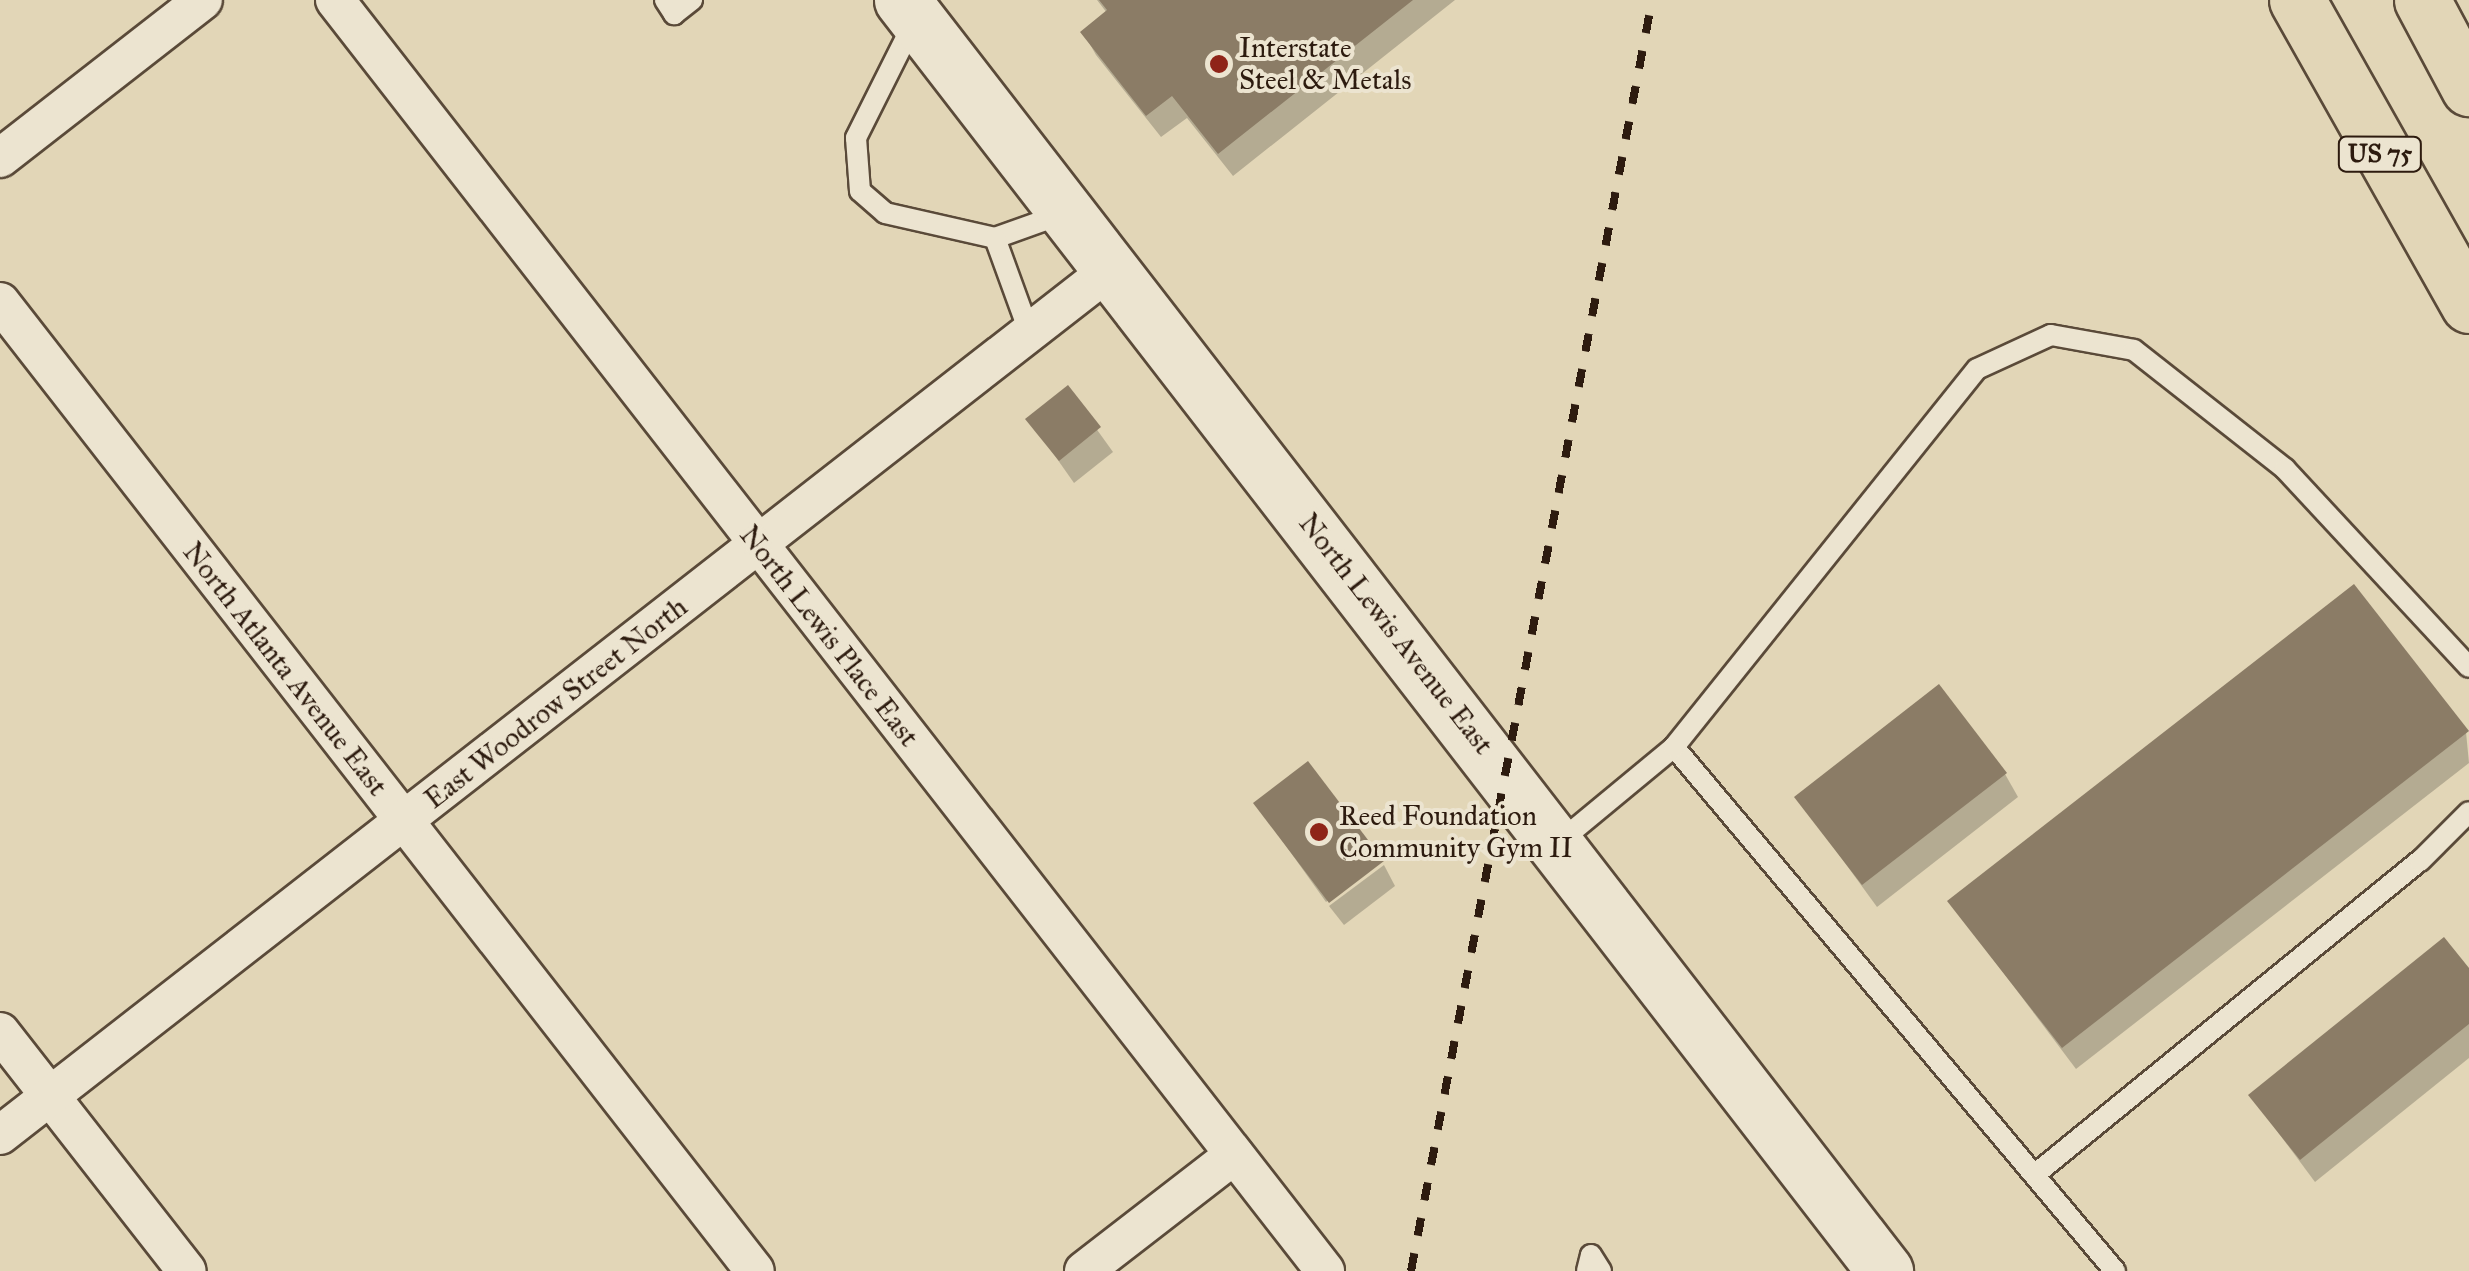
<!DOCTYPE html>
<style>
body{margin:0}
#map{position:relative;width:2469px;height:1271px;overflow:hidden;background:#e2d6b7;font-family:"IM FELL Great Primer",serif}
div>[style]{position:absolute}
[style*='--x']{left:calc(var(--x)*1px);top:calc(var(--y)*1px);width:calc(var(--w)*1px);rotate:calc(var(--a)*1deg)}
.shadow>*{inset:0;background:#0003}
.building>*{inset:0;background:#8b7c66}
.roads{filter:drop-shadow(2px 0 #5a4a39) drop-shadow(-2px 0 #5a4a39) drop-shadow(0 2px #5a4a39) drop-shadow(0 -2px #5a4a39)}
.service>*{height:20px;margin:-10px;padding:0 10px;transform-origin:10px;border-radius:10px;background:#ece4d0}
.minor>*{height:38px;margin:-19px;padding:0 19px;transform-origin:19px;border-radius:19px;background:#ece4d0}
.secondary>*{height:55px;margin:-27.5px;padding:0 27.5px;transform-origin:27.5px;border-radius:27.5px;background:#ece4d0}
.motorway>*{height:55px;margin:-27.5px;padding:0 27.5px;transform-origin:27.5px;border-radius:27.5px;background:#e2d6b7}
.rail>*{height:8px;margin-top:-4px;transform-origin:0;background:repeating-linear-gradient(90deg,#2d1b0f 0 18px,transparent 0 36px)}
.dots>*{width:28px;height:28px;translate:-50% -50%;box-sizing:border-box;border:5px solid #ece4d0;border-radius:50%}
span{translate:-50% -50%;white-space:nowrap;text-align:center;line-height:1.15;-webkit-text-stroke:8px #ece4d0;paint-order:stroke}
.shield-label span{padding:2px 8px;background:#ece4d0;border:2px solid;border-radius:8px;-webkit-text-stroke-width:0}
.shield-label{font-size:25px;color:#2d1b0f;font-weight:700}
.poi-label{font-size:28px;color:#2d1b0f}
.left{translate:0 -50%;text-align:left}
.street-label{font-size:28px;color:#2d1b0f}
</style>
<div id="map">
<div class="shadow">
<i style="clip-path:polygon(1097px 0,1455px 0,1233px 176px,1187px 118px,1161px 137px,1096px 55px,1083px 32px,1107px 13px)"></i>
<i style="clip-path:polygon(1067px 388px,1113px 452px,1074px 483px,1029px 419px)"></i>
<i style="clip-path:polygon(2466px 732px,2469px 763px,2076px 1069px,1950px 902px)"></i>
<i style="clip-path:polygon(2005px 774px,2018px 797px,1877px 907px,1797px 797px)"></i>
<i style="clip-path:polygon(1256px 804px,1381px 861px,1326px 902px)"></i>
<i style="clip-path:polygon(1384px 865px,1395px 886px,1344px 925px,1329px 906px)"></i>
<i style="clip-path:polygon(2469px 972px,2469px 1058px,2315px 1182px,2251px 1096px)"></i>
</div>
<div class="building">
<i style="clip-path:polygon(1099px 0,1413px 0,1218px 154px,1172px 96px,1146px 116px,1080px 32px,1107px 10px)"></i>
<i style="clip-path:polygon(1068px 385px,1101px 427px,1059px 461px,1025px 419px)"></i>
<i style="clip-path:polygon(2354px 584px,2469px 731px,2062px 1048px,1947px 901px)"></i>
<i style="clip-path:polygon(1939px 684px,2007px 773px,1862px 885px,1794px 797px)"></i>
<i style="clip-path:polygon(1308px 761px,1384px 861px,1329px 903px,1253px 803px)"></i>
<i style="clip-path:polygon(2444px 937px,2469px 968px,2469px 1024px,2300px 1160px,2248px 1095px)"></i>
</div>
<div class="roads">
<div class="service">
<i style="--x:665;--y:0;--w:17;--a:57"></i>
<i style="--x:674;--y:14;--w:23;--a:-38"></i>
<i style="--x:915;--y:20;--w:132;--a:116.6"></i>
<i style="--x:856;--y:138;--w:53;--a:85.7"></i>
<i style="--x:860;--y:191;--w:33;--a:41"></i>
<i style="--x:885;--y:213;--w:113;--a:12.8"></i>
<i style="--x:995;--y:238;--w:74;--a:-19.7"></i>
<i style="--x:995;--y:238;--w:102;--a:70"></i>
<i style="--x:1674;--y:747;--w:685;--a:49.92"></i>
<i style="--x:1558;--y:843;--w:151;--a:-39.6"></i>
<i style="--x:1674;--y:747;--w:484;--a:-51.3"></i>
<i style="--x:1977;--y:369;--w:81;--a:-24.7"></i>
<i style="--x:2051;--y:335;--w:84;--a:10.2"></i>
<i style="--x:2134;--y:350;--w:192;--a:38.2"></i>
<i style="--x:2285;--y:469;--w:270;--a:47.1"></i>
<i style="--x:2038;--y:1172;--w:493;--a:-39.2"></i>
<i style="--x:2420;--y:861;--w:69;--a:-45"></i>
<i style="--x:1587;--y:1271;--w:16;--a:-76"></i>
<i style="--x:1591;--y:1255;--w:19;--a:58"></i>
</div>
<div class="minor">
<i style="--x:335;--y:0;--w:1611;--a:52.08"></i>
<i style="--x:0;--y:158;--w:257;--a:-37.9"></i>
<i style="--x:0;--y:302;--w:1228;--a:52.08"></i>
<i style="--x:0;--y:1032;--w:303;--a:52"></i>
<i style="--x:0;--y:1135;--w:1409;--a:-37.94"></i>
<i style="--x:1084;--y:1271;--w:190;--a:-37.7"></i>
</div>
<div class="secondary">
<i style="--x:902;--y:0;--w:1607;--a:52.28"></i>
</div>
<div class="motorway">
<i style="--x:2297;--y:0;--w:350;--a:60.6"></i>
<i style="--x:2422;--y:0;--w:100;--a:61.9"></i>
</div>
</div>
<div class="rail">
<i style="--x:1411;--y:1271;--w:1294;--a:-79.26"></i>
</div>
<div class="dots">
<i style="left:1219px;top:64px;background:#8f2418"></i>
<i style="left:1319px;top:832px;background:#8f2418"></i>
</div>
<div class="shield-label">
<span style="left:2380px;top:154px">US 75</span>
</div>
<div class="poi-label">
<span class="left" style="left:1239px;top:64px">Interstate<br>Steel &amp; Metals</span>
<span class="left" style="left:1339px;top:832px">Reed Foundation<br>Community Gym II</span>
</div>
<div class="street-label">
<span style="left:1396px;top:634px;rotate:52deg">North Lewis Avenue East</span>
<span style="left:829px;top:636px;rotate:52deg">North Lewis Place East</span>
<span style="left:285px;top:669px;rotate:52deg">North Atlanta Avenue East</span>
<span style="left:556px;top:703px;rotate:-38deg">East Woodrow Street North</span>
</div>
</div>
